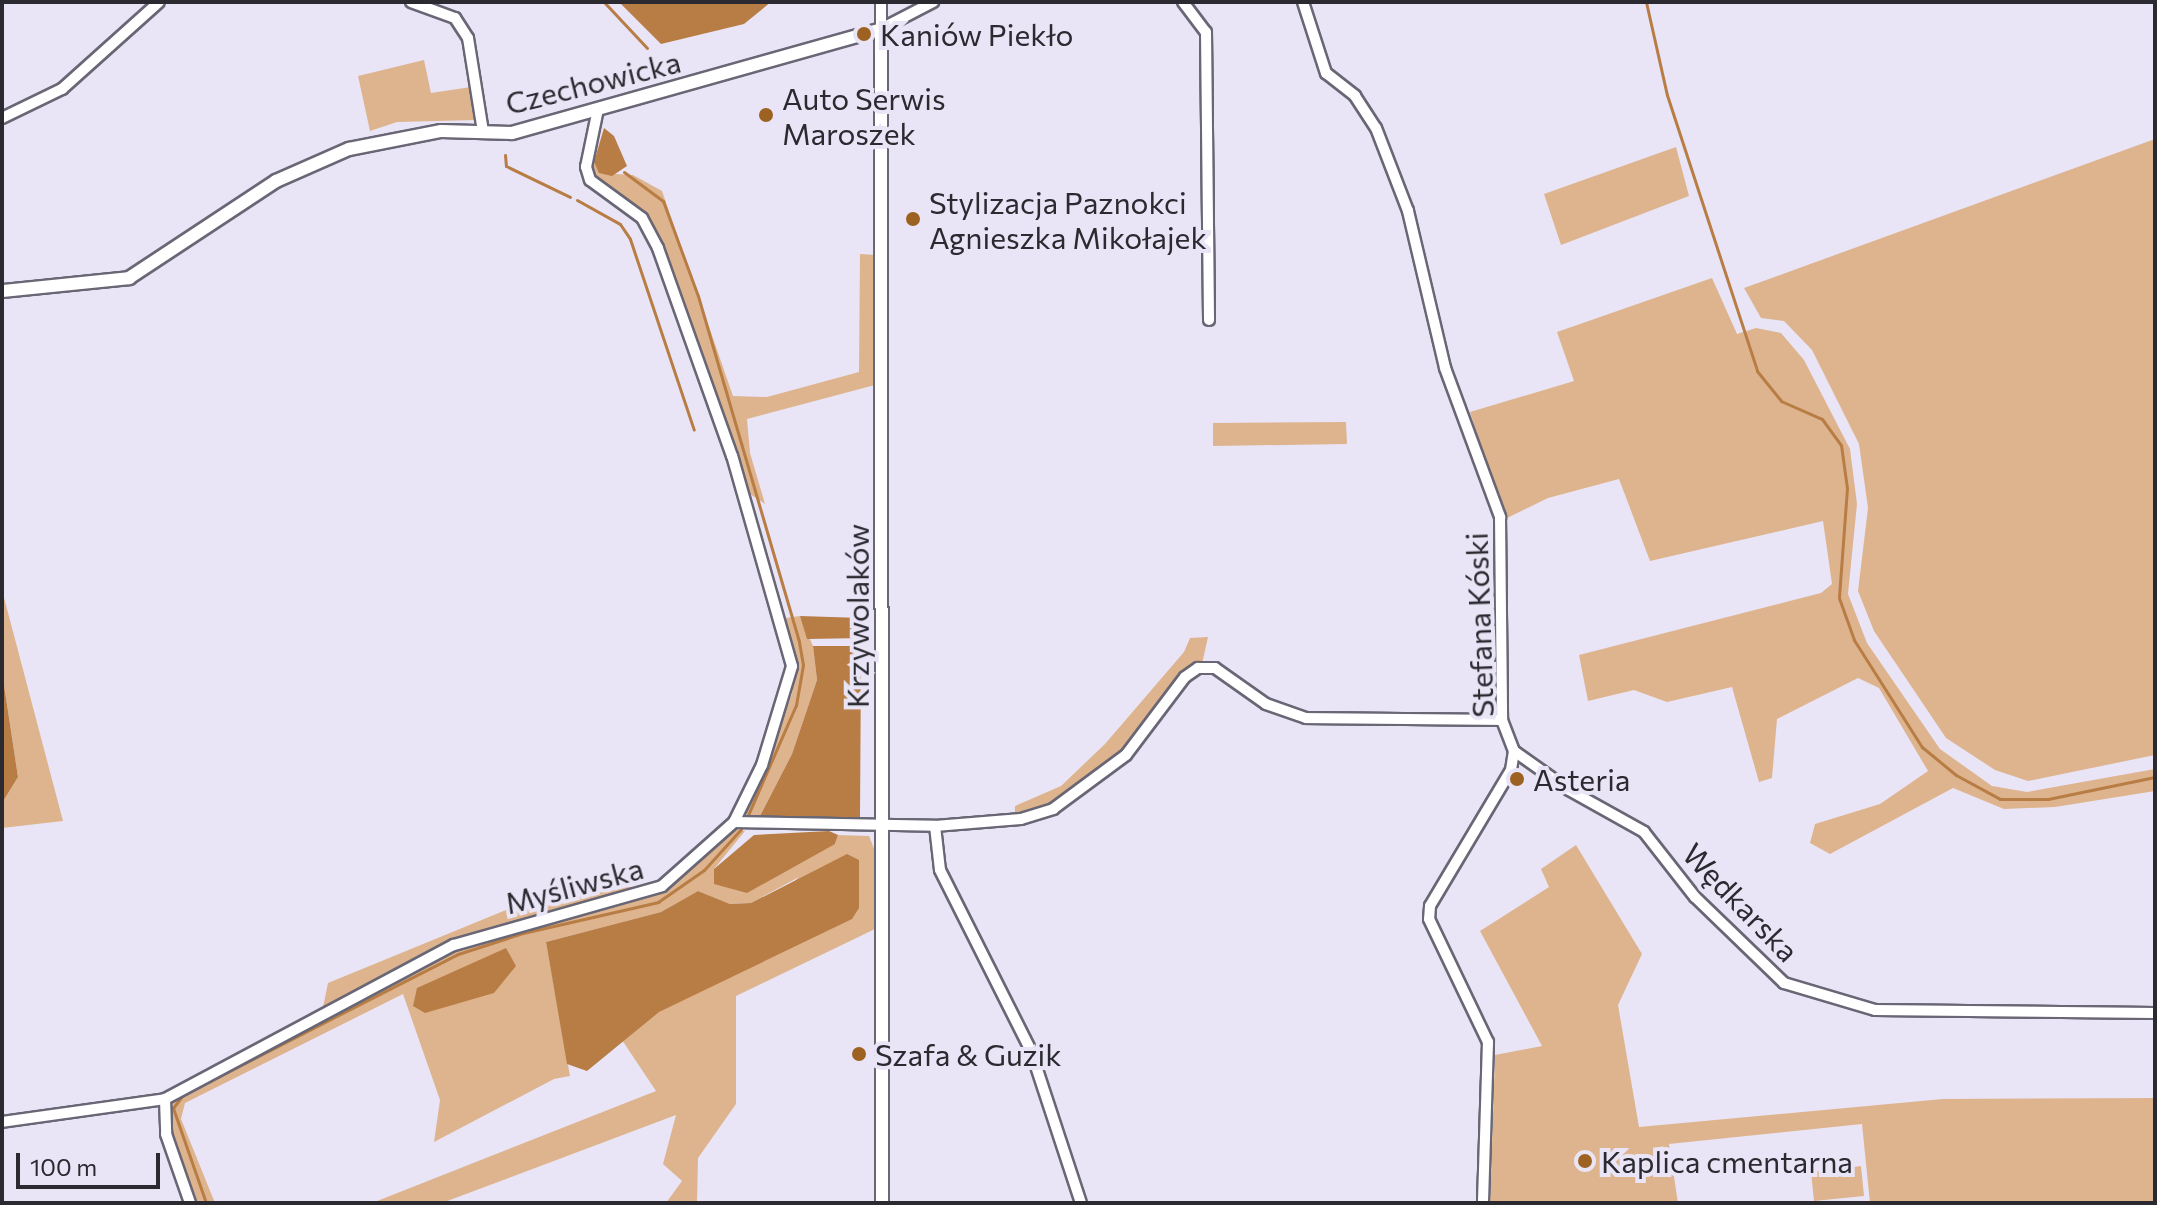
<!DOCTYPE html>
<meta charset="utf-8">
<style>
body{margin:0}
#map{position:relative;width:2157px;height:1205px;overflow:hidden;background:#e9e5f6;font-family:Commissioner,sans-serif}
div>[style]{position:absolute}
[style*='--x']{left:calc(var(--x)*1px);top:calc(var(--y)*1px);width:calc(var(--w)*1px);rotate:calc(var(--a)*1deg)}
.green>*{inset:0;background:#deb48e}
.water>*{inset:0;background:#b87d44}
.stream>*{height:3px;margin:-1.5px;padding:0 1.5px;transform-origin:1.5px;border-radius:1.5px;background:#b87d44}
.roads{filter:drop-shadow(2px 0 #696675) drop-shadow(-2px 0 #696675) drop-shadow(0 2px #696675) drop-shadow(0 -2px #696675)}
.minor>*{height:10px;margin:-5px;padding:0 5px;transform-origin:5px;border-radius:5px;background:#fff}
.tertiary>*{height:12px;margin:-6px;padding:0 6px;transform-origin:6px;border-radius:6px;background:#fff}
.dots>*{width:22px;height:22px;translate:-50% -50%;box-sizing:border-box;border:4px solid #e9e5f6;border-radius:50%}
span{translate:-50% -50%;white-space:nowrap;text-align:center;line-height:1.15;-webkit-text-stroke:8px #e9e5f6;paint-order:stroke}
.poi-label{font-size:30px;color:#2b2a30}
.left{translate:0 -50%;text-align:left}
.street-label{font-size:30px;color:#2b2a30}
.frame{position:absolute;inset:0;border:4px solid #2b2a30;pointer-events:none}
.scale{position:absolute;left:16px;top:1153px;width:144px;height:36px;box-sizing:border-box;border:4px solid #2b2a30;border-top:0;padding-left:10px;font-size:24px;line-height:28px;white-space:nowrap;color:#2b2a30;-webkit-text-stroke:6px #e9e5f6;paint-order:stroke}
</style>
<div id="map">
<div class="green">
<i style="clip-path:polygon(424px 60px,431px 93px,471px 87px,476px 120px,397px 122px,370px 131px,358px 76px)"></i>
<i style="clip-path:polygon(2155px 139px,2155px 755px,2028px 781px,1995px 770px,1946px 738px,1874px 631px,1858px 591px,1868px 508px,1859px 444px,1812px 350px,1784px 321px,1761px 318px,1744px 288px)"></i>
<i style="clip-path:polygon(1676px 147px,1689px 196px,1561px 245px,1544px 194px)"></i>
<i style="clip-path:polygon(594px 162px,600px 173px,633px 175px,662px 191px,733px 396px,767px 397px,859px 372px,860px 254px,876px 255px,875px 385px,747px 419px,750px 453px,765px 504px,750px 494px,645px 216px,591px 176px,589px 167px)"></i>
<i style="clip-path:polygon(1712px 278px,1737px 334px,1756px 328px,1781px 333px,1804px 360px,1850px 449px,1857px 504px,1848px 594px,1867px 643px,1940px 749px,1992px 786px,2027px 792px,2155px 769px,2155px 791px,2055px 807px,2004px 809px,1953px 788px,1830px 854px,1810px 843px,1815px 824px,1880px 804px,1928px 771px,1879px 688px,1858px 678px,1777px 719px,1772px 778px,1759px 782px,1732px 687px,1667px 702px,1634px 690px,1588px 701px,1579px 655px,1821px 593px,1832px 584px,1823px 521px,1650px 561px,1619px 479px,1548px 498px,1505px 519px,1470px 412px,1574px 381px,1557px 332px)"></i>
<i style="clip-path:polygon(1346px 422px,1347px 444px,1213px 446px,1213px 423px)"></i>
<i style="clip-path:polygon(2px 590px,63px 821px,2px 828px,2px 803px,18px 777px,2px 672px)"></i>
<i style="clip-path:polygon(800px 616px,813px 646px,817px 680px,792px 754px,760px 816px,742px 814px,792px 694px,796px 664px,786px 618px)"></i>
<i style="clip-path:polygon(1208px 637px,1202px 664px,1123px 750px,1054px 805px,1015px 813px,1015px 806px,1061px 786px,1105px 744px,1184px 652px,1190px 638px)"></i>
<i style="clip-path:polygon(734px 828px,745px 831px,714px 869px,835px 844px,838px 835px,869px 836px,875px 851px,875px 929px,736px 996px,736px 1104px,698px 1158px,697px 1203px,666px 1203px,682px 1181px,663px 1164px,676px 1115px,442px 1203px,372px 1203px,656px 1091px,622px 1040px,799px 877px,751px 903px,730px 904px,698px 891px,661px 912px,546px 942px,570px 1076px,554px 1079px,434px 1142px,440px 1100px,403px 994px,185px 1103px,181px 1119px,215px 1203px,194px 1203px,171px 1132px,169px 1107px,176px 1096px,298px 1029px,323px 1007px,328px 983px,506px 910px,628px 887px,664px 889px)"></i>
<i style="clip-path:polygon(1576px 845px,1642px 954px,1618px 1005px,1639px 1127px,1943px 1099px,2155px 1098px,2155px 1203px,1870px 1203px,1862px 1124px,1669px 1144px,1678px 1203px,1490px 1203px,1495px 1055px,1542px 1046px,1480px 931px,1549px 887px,1541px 869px)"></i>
<i style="clip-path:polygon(1861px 1166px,1864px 1196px,1814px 1201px,1811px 1172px)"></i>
</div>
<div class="water">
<i style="clip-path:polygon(619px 2px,771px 2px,744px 24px,661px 44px)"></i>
<i style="clip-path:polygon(604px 128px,614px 136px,627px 166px,612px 176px,599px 173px,594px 162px)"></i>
<i style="clip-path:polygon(800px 616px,862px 618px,864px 638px,807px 639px)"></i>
<i style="clip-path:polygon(813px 646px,856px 646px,861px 655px,860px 818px,760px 816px,792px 754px,817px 680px)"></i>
<i style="clip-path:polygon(2px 672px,18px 777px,2px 803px)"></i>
<i style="clip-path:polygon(829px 831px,838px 835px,835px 844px,747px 893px,714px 884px,714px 869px,754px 835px)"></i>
<i style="clip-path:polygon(847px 854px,859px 860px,859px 908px,852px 919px,659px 1012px,587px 1071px,567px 1064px,546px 942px,661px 912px,698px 891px,730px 904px,751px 903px)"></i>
<i style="clip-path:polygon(506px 948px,516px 966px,494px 993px,425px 1013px,413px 1006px,417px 988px)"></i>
</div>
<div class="stream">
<i style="--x:604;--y:2;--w:63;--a:46.9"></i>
<i style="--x:1646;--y:2;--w:95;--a:77.3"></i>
<i style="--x:1667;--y:95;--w:290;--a:71.9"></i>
<i style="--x:1757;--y:371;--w:38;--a:51"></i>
<i style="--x:1781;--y:401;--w:45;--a:23.7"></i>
<i style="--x:1822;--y:419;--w:32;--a:54"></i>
<i style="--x:1841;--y:445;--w:43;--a:82.1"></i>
<i style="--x:1847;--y:488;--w:110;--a:94.2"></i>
<i style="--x:1839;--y:598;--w:45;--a:70.3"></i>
<i style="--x:1854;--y:640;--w:127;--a:57.6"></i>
<i style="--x:1922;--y:747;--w:44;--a:39.5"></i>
<i style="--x:1956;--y:775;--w:50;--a:28.6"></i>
<i style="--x:2000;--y:799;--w:48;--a:0"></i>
<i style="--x:2048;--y:799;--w:109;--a:-11.6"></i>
<i style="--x:505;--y:155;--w:11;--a:85"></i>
<i style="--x:506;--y:166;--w:71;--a:25.8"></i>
<i style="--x:624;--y:172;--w:49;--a:36.6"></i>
<i style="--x:663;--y:201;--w:101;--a:69.8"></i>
<i style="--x:698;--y:296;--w:360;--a:73.7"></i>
<i style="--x:799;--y:642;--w:23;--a:80"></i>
<i style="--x:803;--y:665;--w:41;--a:99.9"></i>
<i style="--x:796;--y:705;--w:122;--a:113.6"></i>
<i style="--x:577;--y:200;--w:49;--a:29.2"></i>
<i style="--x:620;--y:224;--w:18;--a:56"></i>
<i style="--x:630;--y:239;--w:201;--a:71.5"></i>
<i style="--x:192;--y:1090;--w:299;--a:-27.1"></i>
<i style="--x:458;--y:954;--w:68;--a:-17.9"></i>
<i style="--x:523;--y:933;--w:139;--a:-12.9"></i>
<i style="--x:658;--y:902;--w:56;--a:-34.8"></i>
<i style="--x:704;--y:870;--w:55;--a:-47.9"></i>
<i style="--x:182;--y:1096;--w:15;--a:127"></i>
<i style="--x:173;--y:1108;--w:101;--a:70.8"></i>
</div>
<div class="roads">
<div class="minor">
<i style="--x:411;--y:2;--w:47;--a:20"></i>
<i style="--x:455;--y:18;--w:24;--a:57"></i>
<i style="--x:468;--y:38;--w:95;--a:80.9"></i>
<i style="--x:881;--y:2;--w:27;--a:90"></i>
<i style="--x:881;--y:29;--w:59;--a:-27.4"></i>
<i style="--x:1183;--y:2;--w:38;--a:53"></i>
<i style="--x:1206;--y:32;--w:288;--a:89.4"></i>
<i style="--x:1303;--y:2;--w:75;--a:72.1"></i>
<i style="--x:1326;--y:73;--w:37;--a:38"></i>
<i style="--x:1355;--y:96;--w:38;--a:57"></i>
<i style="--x:1376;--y:128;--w:89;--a:68.9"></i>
<i style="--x:1408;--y:211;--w:161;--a:76.7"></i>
<i style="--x:1445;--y:368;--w:159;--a:69.7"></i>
<i style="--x:1500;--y:517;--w:203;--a:89.4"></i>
<i style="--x:1502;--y:720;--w:33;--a:69"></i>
<i style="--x:1514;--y:751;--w:19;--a:99"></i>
<i style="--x:1511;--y:770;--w:158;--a:120.8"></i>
<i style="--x:1430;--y:906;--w:13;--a:94"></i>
<i style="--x:1429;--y:919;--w:136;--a:64.4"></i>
<i style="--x:1488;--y:1042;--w:161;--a:91.8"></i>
<i style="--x:2;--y:118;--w:67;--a:-25.8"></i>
<i style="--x:62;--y:89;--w:130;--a:-41.9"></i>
<i style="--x:1514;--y:751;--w:67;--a:35.3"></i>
<i style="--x:1569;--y:790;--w:86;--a:29.2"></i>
<i style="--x:1644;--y:832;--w:83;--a:51.9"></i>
<i style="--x:1695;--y:897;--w:124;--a:44"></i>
<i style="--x:1784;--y:983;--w:95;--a:16.5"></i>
<i style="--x:1875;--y:1010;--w:280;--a:0.6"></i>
<i style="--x:734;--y:822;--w:201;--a:1.1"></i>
<i style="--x:935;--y:826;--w:86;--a:-4.7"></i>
<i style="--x:1021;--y:819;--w:34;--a:-17"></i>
<i style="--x:1053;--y:809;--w:91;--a:-36.5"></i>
<i style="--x:1126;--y:755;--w:98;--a:-52.9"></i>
<i style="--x:1185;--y:677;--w:16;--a:-35"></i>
<i style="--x:1198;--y:668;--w:17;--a:0"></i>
<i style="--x:1215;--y:668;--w:62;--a:35.2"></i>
<i style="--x:1266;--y:704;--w:42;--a:19.3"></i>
<i style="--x:1306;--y:718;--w:196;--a:0.6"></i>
<i style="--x:935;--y:826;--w:44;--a:83.5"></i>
<i style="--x:940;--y:870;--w:203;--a:63.3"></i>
<i style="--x:1031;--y:1051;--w:160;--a:71.8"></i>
<i style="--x:165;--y:1099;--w:35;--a:88"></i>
<i style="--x:166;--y:1134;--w:73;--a:70.8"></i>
<i style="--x:2;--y:1122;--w:165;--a:-8"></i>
<i style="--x:165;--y:1099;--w:327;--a:-28.1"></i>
<i style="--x:454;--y:945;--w:216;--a:-15.8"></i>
<i style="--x:662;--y:886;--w:96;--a:-41.6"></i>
<i style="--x:734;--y:822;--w:64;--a:-63.8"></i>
<i style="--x:762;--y:765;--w:103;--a:-73.1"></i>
<i style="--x:792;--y:666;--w:218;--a:-105.9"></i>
<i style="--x:732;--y:456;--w:221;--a:-109.6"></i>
<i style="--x:658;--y:248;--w:34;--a:-118"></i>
<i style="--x:642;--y:218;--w:64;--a:-143.8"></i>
<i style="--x:590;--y:180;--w:14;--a:-107"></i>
<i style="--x:586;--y:167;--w:59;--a:-78.3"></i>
</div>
<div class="tertiary">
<i style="--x:2;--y:291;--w:128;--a:-5.8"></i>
<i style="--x:129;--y:278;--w:176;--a:-33.4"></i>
<i style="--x:276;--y:181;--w:80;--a:-23.7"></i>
<i style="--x:349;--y:149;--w:94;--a:-11.1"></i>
<i style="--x:441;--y:131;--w:71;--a:1.6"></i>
<i style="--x:512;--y:133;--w:383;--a:-15.7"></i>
<i style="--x:881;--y:29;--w:1174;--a:89.95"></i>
</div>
</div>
<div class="dots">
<i style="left:864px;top:34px;background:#9d6222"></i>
<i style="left:766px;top:115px;background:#9d6222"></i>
<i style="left:913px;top:219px;background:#9d6222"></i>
<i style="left:1517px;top:779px;background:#9d6222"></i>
<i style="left:859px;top:1054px;background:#9d6222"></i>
<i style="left:1585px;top:1161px;background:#9d6222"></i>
</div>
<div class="poi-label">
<span class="left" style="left:880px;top:34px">Kaniów Piekło</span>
<span class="left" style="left:782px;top:115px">Auto Serwis<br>Maroszek</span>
<span class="left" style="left:929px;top:219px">Stylizacja Paznokci<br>Agnieszka Mikołajek</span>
<span class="left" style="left:1533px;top:779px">Asteria</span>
<span class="left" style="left:875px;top:1054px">Szafa &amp; Guzik</span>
<span class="left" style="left:1601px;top:1161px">Kaplica cmentarna</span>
</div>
<div class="street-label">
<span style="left:593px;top:82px;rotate:-14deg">Czechowicka</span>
<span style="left:857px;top:616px;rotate:-90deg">Krzywolaków</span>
<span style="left:1479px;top:625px;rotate:-92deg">Stefana Kóski</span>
<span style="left:574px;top:885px;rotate:-15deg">Myśliwska</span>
<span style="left:1741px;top:902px;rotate:46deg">Wędkarska</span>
</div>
<div class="frame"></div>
<div class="scale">100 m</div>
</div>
